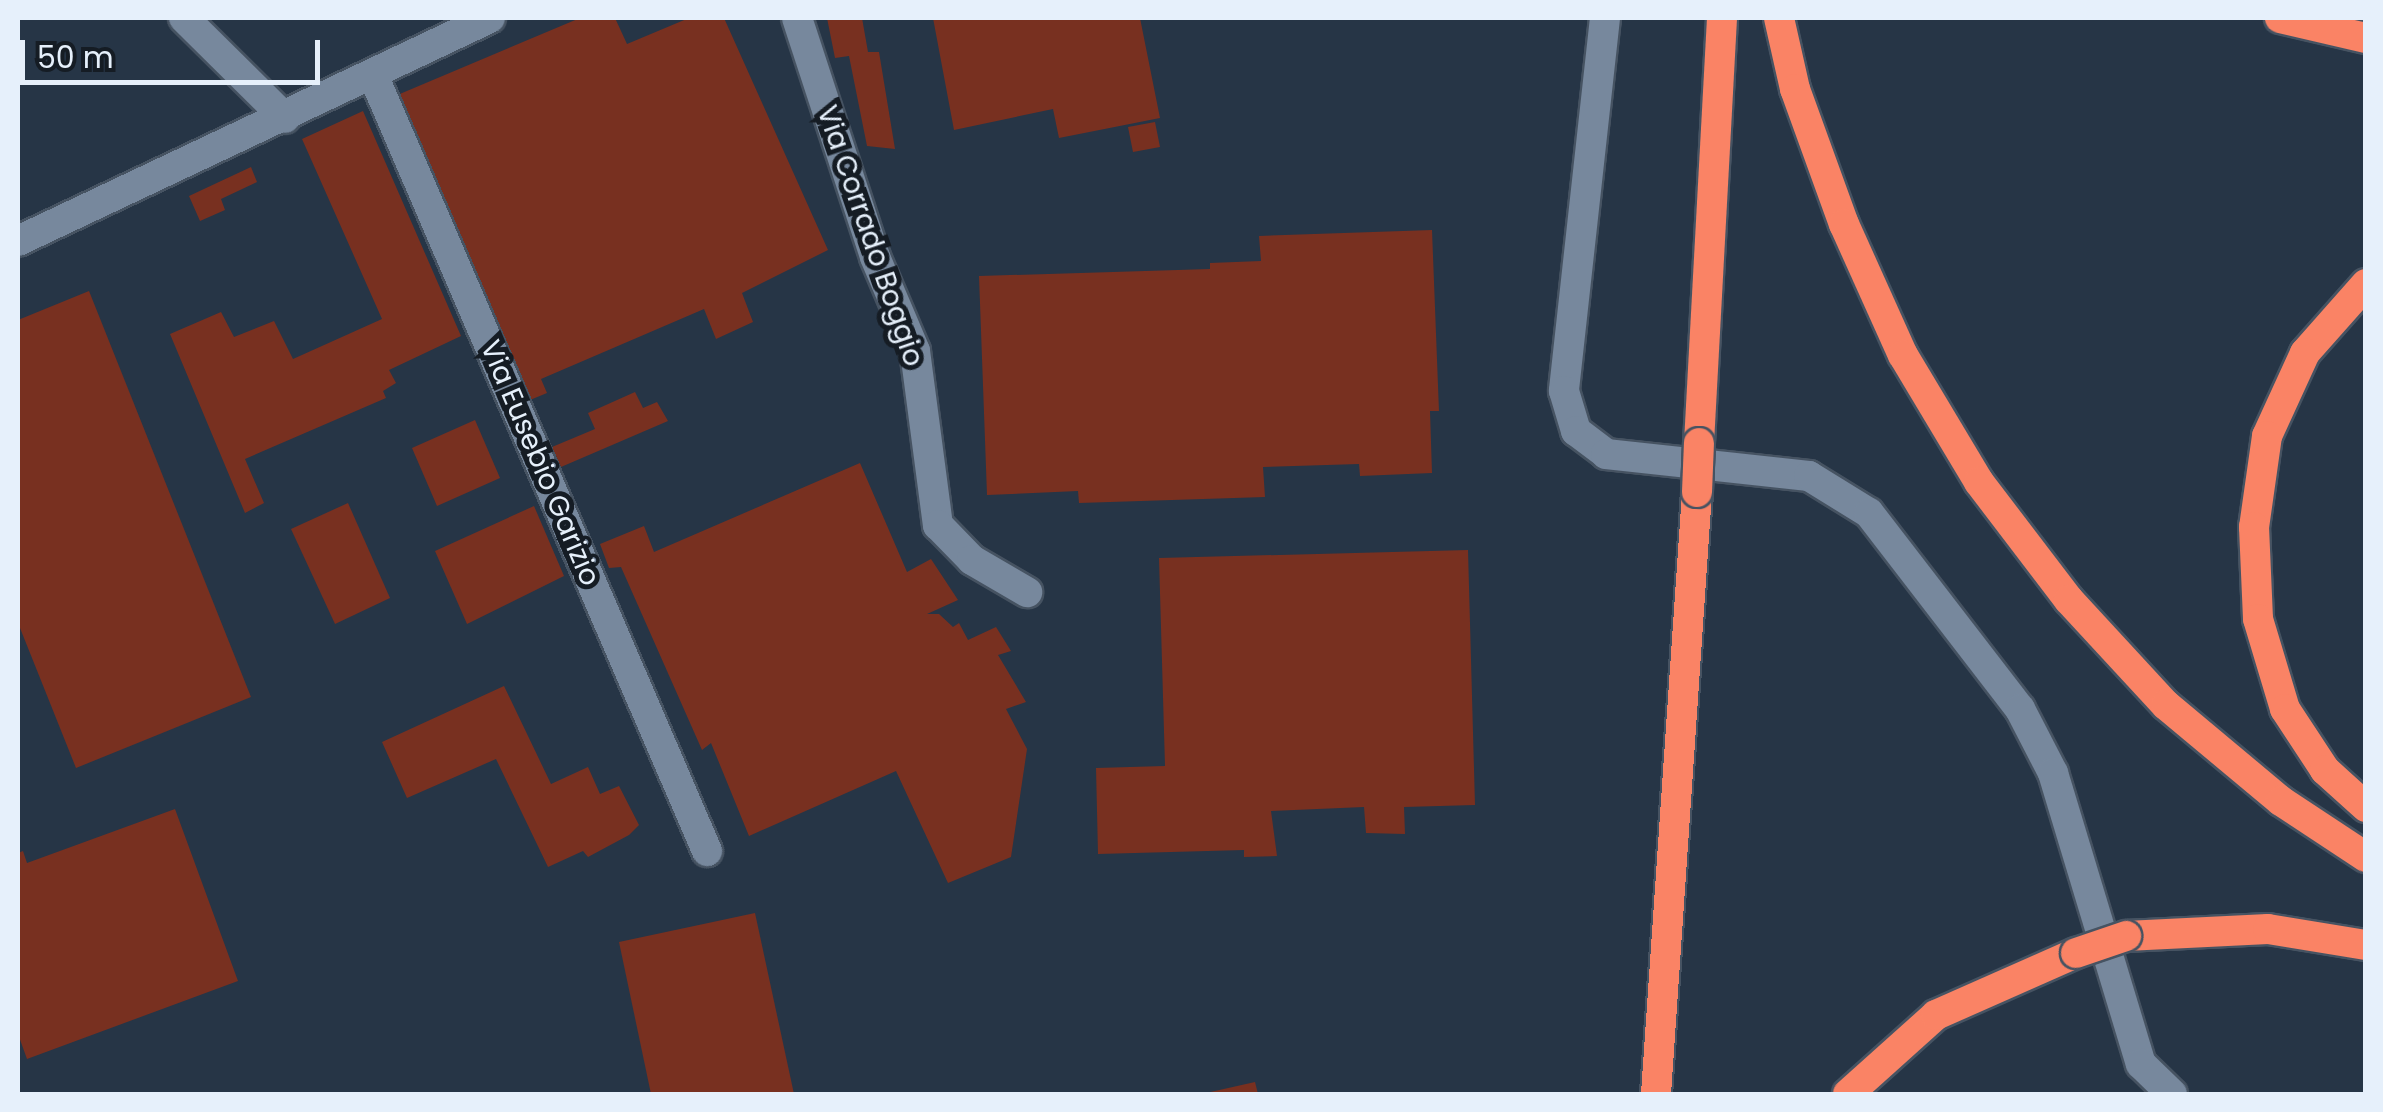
<!DOCTYPE html>
<style>
body{margin:0}
#map{position:relative;width:2383px;height:1112px;overflow:hidden;background:#263546;font-family:Poppins,sans-serif}
div>[style]{position:absolute}
[style*='--x']{left:calc(var(--x)*1px);top:calc(var(--y)*1px);width:calc(var(--w)*1px);rotate:calc(var(--a)*1deg)}
.building>*{inset:0;background:#783020}
.roads{filter:drop-shadow(2px 0 #465362) drop-shadow(-2px 0 #465362) drop-shadow(0 2px #465362) drop-shadow(0 -2px #465362)}
.street>*{height:30px;margin:-15px;padding:0 15px;transform-origin:15px;border-radius:15px;background:#77889d}
.highway>*{height:30px;margin:-15px;padding:0 15px;transform-origin:15px;border-radius:15px;background:#fa8365}
.bridges{filter:drop-shadow(2px 0 #465362) drop-shadow(-2px 0 #465362) drop-shadow(0 2px #465362) drop-shadow(0 -2px #465362)}
.highway-bridge>*{height:30px;margin:-15px;padding:0 15px;transform-origin:15px;border-radius:15px;background:#fa8365}
span{translate:-50% -50%;white-space:nowrap;text-align:center;line-height:1.15;-webkit-text-stroke:10px #151c24;paint-order:stroke}
.street-label{font-size:28px;color:#e6f0fb}
.frame{position:absolute;inset:0;border:20px solid #e6f0fb;pointer-events:none}
.scale{position:absolute;left:20px;top:40px;width:300px;height:45px;box-sizing:border-box;border:5px solid #e6f0fb;border-top:0;padding-left:12px;font-size:30px;line-height:35px;white-space:nowrap;color:#e6f0fb;-webkit-text-stroke:8px #151c24;paint-order:stroke}
</style>
<div id="map">
<div class="building">
<i style="clip-path:polygon(580px 18px,615px 18px,627px 44px,689px 18px,724px 18px,828px 250px,742px 293px,753px 322px,716px 339px,704px 309px,541px 379px,547px 393px,530px 400px,395px 96px)"></i>
<i style="clip-path:polygon(827px 18px,862px 18px,868px 52px,879px 52px,895px 149px,867px 146px,849px 56px,835px 58px)"></i>
<i style="clip-path:polygon(933px 18px,1140px 18px,1160px 118px,1059px 138px,1053px 109px,954px 130px)"></i>
<i style="clip-path:polygon(363px 111px,461px 336px,389px 370px,396px 383px,383px 391px,386px 398px,245px 459px,264px 503px,245px 513px,170px 334px,221px 312px,234px 337px,274px 321px,293px 359px,382px 319px,302px 139px)"></i>
<i style="clip-path:polygon(1155px 122px,1160px 147px,1133px 152px,1128px 127px)"></i>
<i style="clip-path:polygon(251px 167px,257px 182px,221px 199px,225px 210px,200px 221px,189px 196px)"></i>
<i style="clip-path:polygon(1432px 230px,1439px 411px,1430px 411px,1432px 473px,1360px 476px,1359px 464px,1263px 467px,1265px 497px,1079px 503px,1078px 491px,987px 495px,979px 276px,1210px 269px,1210px 263px,1261px 261px,1259px 236px)"></i>
<i style="clip-path:polygon(89px 291px,251px 697px,76px 768px,18px 623px,18px 320px)"></i>
<i style="clip-path:polygon(635px 392px,643px 408px,657px 402px,668px 421px,561px 467px,552px 447px,595px 429px,588px 413px)"></i>
<i style="clip-path:polygon(475px 420px,500px 478px,437px 506px,412px 448px)"></i>
<i style="clip-path:polygon(860px 463px,907px 572px,931px 559px,958px 600px,927px 614px,939px 614px,953px 627px,959px 623px,968px 640px,996px 627px,1011px 651px,998px 655px,1026px 702px,1006px 709px,1027px 749px,1011px 857px,948px 883px,896px 771px,749px 836px,711px 743px,702px 750px,621px 567px,609px 568px,600px 544px,644px 526px,654px 552px)"></i>
<i style="clip-path:polygon(348px 503px,390px 598px,335px 624px,291px 529px)"></i>
<i style="clip-path:polygon(534px 506px,564px 576px,467px 624px,435px 551px)"></i>
<i style="clip-path:polygon(1468px 550px,1475px 805px,1404px 807px,1405px 834px,1366px 833px,1364px 807px,1271px 811px,1277px 856px,1244px 857px,1244px 850px,1098px 854px,1096px 768px,1165px 766px,1159px 558px)"></i>
<i style="clip-path:polygon(504px 686px,551px 784px,588px 767px,600px 794px,619px 786px,639px 825px,629px 835px,588px 857px,583px 851px,548px 867px,496px 759px,407px 798px,382px 742px)"></i>
<i style="clip-path:polygon(175px 809px,238px 981px,27px 1059px,18px 1034px,18px 853px,23px 851px,27px 863px)"></i>
<i style="clip-path:polygon(755px 913px,794px 1094px,651px 1094px,619px 942px)"></i>
<i style="clip-path:polygon(1255px 1082px,1258px 1094px,1206px 1094px,1206px 1093px)"></i>
</div>
<div class="roads">
<div class="street">
<i style="--x:184;--y:18;--w:142;--a:44.7"></i>
<i style="--x:797;--y:18;--w:251;--a:71.9"></i>
<i style="--x:875;--y:257;--w:102;--a:66.9"></i>
<i style="--x:915;--y:351;--w:176;--a:82.5"></i>
<i style="--x:938;--y:525;--w:49;--a:45.8"></i>
<i style="--x:972;--y:560;--w:64;--a:30.2"></i>
<i style="--x:1605;--y:18;--w:375;--a:96.3"></i>
<i style="--x:1564;--y:391;--w:42;--a:73.3"></i>
<i style="--x:1576;--y:431;--w:38;--a:37"></i>
<i style="--x:1606;--y:454;--w:204;--a:6.2"></i>
<i style="--x:1809;--y:476;--w:70;--a:31.7"></i>
<i style="--x:1869;--y:513;--w:247;--a:52.4"></i>
<i style="--x:2020;--y:709;--w:72;--a:62.7"></i>
<i style="--x:2053;--y:773;--w:304;--a:73.2"></i>
<i style="--x:2141;--y:1064;--w:43;--a:44.1"></i>
<i style="--x:373;--y:75;--w:845;--a:66.71"></i>
<i style="--x:18;--y:241;--w:522;--a:-25.29"></i>
</div>
<div class="highway">
<i style="--x:1779;--y:18;--w:73;--a:77.3"></i>
<i style="--x:1795;--y:89;--w:144;--a:70.1"></i>
<i style="--x:1844;--y:224;--w:144;--a:65.8"></i>
<i style="--x:1903;--y:355;--w:148;--a:59.1"></i>
<i style="--x:1979;--y:482;--w:148;--a:52.7"></i>
<i style="--x:2069;--y:600;--w:143;--a:47.3"></i>
<i style="--x:2166;--y:705;--w:150;--a:39.9"></i>
<i style="--x:2281;--y:801;--w:102;--a:33.4"></i>
<i style="--x:2280;--y:18;--w:88;--a:13.1"></i>
<i style="--x:2366;--y:284;--w:92;--a:131.5"></i>
<i style="--x:2305;--y:353;--w:91;--a:114.6"></i>
<i style="--x:2267;--y:436;--w:92;--a:98.1"></i>
<i style="--x:2254;--y:527;--w:92;--a:87.5"></i>
<i style="--x:2258;--y:619;--w:94;--a:73.3"></i>
<i style="--x:2285;--y:709;--w:73;--a:56.7"></i>
<i style="--x:2325;--y:770;--w:55;--a:42.1"></i>
<i style="--x:1699;--y:443;--w:426;--a:-86.9"></i>
<i style="--x:2126;--y:936;--w:142;--a:-2.8"></i>
<i style="--x:2268;--y:929;--w:99;--a:9.3"></i>
<i style="--x:1656;--y:1094;--w:603;--a:-86.1"></i>
<i style="--x:1848;--y:1094;--w:118;--a:-41.9"></i>
<i style="--x:1936;--y:1015;--w:153;--a:-23.9"></i>
</div>
</div>
<div class="bridges">
<div class="highway-bridge">
<i style="--x:1697;--y:492;--w:49;--a:-87.7"></i>
<i style="--x:2076;--y:953;--w:53;--a:-18.8"></i>
</div>
</div>
<div class="street-label">
<span style="left:870px;top:236px;rotate:71deg">Via Corrado Boggio</span>
<span style="left:540px;top:463px;rotate:67deg">Via Eusebio Garizio</span>
</div>
<div class="frame"></div>
<div class="scale">50 m</div>
</div>
